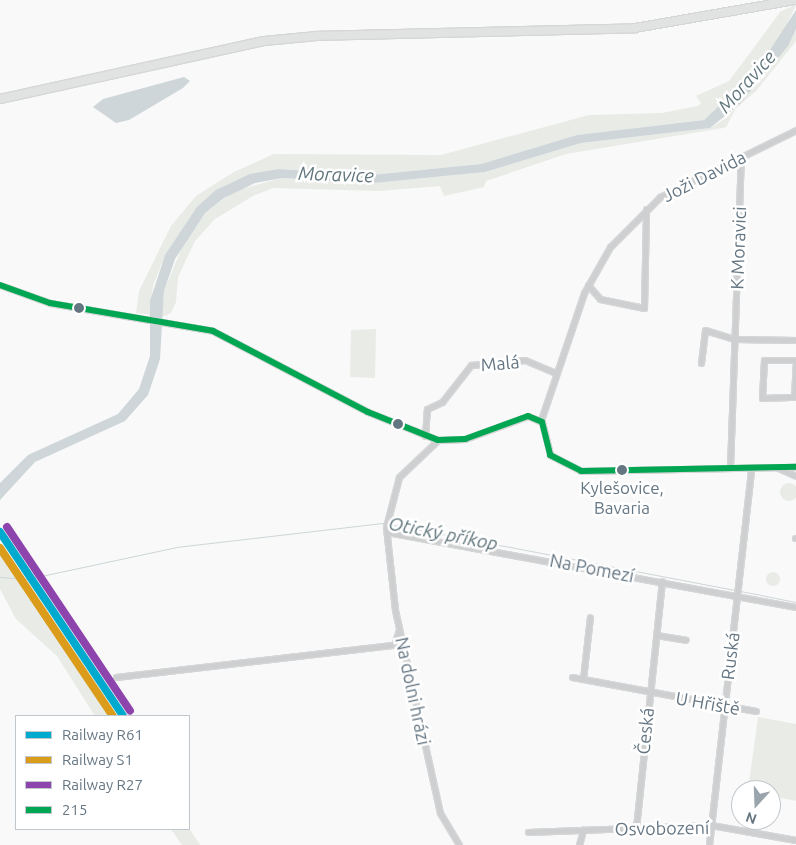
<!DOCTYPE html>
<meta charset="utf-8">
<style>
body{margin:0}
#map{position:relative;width:796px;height:845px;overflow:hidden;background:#f9f9f9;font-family:Ubuntu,sans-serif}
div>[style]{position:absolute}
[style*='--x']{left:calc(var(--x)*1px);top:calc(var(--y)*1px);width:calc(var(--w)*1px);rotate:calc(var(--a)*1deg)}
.green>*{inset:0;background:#e8ebe6}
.round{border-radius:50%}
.water>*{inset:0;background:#ced6d9}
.stream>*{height:1px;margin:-0.5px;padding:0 0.5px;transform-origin:0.5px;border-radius:0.5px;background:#ced6d9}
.roads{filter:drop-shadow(1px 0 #d5d6d7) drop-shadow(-1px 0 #d5d6d7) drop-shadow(0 1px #d5d6d7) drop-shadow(0 -1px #d5d6d7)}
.minor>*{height:5px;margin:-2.5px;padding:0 2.5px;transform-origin:2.5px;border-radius:2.5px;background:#cecfd0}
.primary>*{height:8px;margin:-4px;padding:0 4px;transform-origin:4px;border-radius:4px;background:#e1e2e2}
.bus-1>*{height:6px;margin:-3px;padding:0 3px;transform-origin:3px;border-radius:3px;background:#00a651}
.rail-1>*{height:8px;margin:-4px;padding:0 4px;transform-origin:4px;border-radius:4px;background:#00a9ce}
.rail-2>*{height:8px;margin:-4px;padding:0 4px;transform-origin:4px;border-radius:4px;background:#da9c1a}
.rail-3>*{height:8px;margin:-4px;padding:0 4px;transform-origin:4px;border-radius:4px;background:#8e44ad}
.dots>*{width:14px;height:14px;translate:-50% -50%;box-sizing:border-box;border:2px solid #fff;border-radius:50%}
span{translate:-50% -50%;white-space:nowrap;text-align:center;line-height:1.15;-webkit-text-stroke:5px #fff;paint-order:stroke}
.bus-label{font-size:17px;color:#657683}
.street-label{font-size:18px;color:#657683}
.water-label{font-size:19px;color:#60757c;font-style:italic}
.legend{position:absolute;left:15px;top:715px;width:175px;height:115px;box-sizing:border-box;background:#fff;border:1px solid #c1c8cd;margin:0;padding:6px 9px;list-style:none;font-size:15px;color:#657683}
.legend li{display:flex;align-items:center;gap:10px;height:25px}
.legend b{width:25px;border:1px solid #c1c8cd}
.north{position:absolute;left:731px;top:780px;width:50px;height:50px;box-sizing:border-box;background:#fff;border:1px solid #c1c8cd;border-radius:50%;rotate:200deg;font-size:14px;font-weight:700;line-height:20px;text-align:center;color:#657683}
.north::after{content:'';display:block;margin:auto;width:18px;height:22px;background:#99a4ac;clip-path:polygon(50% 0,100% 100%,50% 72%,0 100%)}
</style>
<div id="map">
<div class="green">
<i style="clip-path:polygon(796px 5px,779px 41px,757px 70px,704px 120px,577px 135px,481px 164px,371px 175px,279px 169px,228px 184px,165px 255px,153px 286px,150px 315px,136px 313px,139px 291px,171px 226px,196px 196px,234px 172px,274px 154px,441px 155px,589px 115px,662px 113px,698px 106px,701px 103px,696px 96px,729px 81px,781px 11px)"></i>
<i style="clip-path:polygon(796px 29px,796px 41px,756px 91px,736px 108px,726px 127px,723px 128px,566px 154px,486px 181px,484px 187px,444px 196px,440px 186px,379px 191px,273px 188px,253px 196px,215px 219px,195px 241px,178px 277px,176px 302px,171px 313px,162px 317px,164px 291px,185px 240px,205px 213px,234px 191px,282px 178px,374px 183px,485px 172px,581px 143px,710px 128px,725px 119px,765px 76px)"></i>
<i style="clip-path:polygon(376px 329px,375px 378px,350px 377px,351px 330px)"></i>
<i class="round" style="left:780px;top:483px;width:18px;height:18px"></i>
<i style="clip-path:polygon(0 546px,114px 716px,95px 716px,57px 656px,16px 619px,0 589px)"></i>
<i class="round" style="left:766px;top:572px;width:14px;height:14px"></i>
<i style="clip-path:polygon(758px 717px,796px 724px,796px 801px,771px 796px,771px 790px,748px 790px)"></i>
<i style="clip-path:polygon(189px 828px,200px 845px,182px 845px,171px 829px)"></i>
</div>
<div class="water">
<i style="clip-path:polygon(796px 10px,796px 29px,788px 46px,740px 104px,710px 128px,581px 143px,485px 172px,374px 183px,282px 178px,255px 183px,224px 198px,205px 213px,175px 259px,164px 291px,160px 359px,148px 395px,125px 421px,35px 462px,0 500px,0 483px,28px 455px,118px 414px,139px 389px,150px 356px,150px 301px,165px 255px,197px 207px,216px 190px,250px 174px,279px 169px,371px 175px,481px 164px,577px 135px,704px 120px,757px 70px)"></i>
<i style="clip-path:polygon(184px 77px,190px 81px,183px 88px,129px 120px,116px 123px,93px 107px,103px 99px)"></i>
</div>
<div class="stream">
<i style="--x:389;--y:524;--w:353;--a:10.8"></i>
<i style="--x:0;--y:577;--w:27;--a:4"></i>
<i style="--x:27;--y:579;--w:152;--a:-12.1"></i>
<i style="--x:176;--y:547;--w:210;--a:-6.6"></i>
<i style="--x:740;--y:591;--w:57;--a:11.1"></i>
</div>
<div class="roads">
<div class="minor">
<i style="--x:0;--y:285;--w:53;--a:19.8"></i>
<i style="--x:50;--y:303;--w:165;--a:9.7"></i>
<i style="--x:213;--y:331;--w:175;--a:27.6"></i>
<i style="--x:368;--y:412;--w:75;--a:21.8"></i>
<i style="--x:438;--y:440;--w:27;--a:-2"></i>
<i style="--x:465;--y:439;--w:67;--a:-20.1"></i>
<i style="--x:528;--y:416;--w:15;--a:23"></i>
<i style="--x:542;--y:422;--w:34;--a:76"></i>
<i style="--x:550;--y:455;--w:35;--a:27"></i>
<i style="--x:581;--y:471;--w:215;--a:-1.1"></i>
<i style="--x:588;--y:285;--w:18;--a:49"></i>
<i style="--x:600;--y:299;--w:45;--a:11.6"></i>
<i style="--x:644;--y:308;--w:99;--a:-88.8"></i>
<i style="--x:793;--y:360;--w:29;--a:180"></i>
<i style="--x:764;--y:360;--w:38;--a:93"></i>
<i style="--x:762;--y:398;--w:34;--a:-2"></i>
<i style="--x:701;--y:363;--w:33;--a:-83"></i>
<i style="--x:705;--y:330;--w:31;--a:17"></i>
<i style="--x:735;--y:339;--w:61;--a:0.9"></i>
<i style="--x:794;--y:397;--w:37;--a:-87"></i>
<i style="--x:541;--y:420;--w:134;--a:-71.3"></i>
<i style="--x:584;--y:293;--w:53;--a:-60.5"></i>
<i style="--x:610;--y:247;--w:71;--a:-45"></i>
<i style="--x:660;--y:197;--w:152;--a:-26.2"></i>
<i style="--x:425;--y:436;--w:27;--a:-86"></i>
<i style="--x:427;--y:409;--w:17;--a:-25"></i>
<i style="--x:442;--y:402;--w:47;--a:-51.9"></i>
<i style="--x:471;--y:365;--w:54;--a:-5.3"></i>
<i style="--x:525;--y:360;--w:34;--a:23"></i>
<i style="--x:438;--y:440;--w:54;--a:136.5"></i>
<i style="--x:399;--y:477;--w:52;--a:104.6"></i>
<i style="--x:386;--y:527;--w:83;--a:83.8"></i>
<i style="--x:395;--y:610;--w:208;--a:77.5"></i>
<i style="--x:440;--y:813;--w:37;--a:59"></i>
<i style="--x:776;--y:467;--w:22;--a:24"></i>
<i style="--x:730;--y:468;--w:311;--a:-88"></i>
<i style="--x:387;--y:532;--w:416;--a:10.4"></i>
<i style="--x:795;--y:538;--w:1;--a:0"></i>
<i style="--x:656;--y:635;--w:30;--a:9"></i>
<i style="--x:116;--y:677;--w:280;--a:-6.6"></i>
<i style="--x:394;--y:645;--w:16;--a:-72"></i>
<i style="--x:572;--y:677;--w:187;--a:10.5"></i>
<i style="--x:583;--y:679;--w:62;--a:-83.6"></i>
<i style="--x:636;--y:828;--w:248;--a:-84"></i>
<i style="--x:528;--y:832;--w:183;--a:-2.2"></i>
<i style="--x:711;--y:825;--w:86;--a:10"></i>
<i style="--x:579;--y:845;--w:16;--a:-75"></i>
<i style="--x:709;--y:845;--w:379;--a:-83.6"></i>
</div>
<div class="primary">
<i style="--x:0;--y:99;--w:270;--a:-12.4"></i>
<i style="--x:264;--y:41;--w:53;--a:-5.4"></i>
<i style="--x:317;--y:36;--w:318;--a:-1.4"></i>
<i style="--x:635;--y:28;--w:163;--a:-9.9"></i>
</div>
</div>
<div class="bus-1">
<i style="--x:0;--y:285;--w:53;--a:19.8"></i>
<i style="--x:50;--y:303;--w:165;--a:9.7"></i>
<i style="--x:213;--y:331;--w:175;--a:27.6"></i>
<i style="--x:368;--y:412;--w:75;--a:21.8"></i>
<i style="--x:438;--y:440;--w:27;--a:-2"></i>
<i style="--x:465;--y:439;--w:67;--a:-20.1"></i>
<i style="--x:528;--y:416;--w:15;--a:23"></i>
<i style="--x:542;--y:422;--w:34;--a:76"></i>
<i style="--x:550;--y:455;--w:35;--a:27"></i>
<i style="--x:581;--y:471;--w:215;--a:-1.1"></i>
</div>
<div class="rail-1">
<i style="--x:0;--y:532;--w:221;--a:56.2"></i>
</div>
<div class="rail-2">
<i style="--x:0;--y:548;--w:202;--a:56.1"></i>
</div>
<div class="rail-3">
<i style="--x:7;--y:527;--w:221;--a:56.2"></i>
</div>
<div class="dots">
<i style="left:79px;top:308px;background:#657683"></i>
<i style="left:398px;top:424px;background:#657683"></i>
<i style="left:622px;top:470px;background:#657683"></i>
</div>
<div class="bus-label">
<span style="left:622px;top:498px">Kylešovice,<br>Bavaria</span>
</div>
<div class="street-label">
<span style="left:704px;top:176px;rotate:-27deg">Joži Davida</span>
<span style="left:738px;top:248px;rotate:-88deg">K Moravici</span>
<span style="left:500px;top:363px;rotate:-5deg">Malá</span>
<span style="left:592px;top:568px;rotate:11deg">Na Pomezí</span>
<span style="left:730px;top:656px;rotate:-83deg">Ruská</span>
<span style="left:413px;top:691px;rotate:78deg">Na dolni hrázi</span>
<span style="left:708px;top:703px;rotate:10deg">U Hřiště</span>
<span style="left:645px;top:731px;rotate:-84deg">Česká</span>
<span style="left:662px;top:828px;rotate:-1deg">Osvobození</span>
</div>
<div class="water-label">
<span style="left:747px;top:82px;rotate:-48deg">Moravice</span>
<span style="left:336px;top:175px;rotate:2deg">Moravice</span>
<span style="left:443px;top:534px;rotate:11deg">Otický příkop</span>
</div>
<ul class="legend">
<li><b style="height:6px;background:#00a9ce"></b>Railway R61</li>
<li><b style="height:6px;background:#da9c1a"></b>Railway S1</li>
<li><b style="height:6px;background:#8e44ad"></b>Railway R27</li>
<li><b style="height:6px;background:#00a651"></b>215</li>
</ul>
<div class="north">N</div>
</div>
